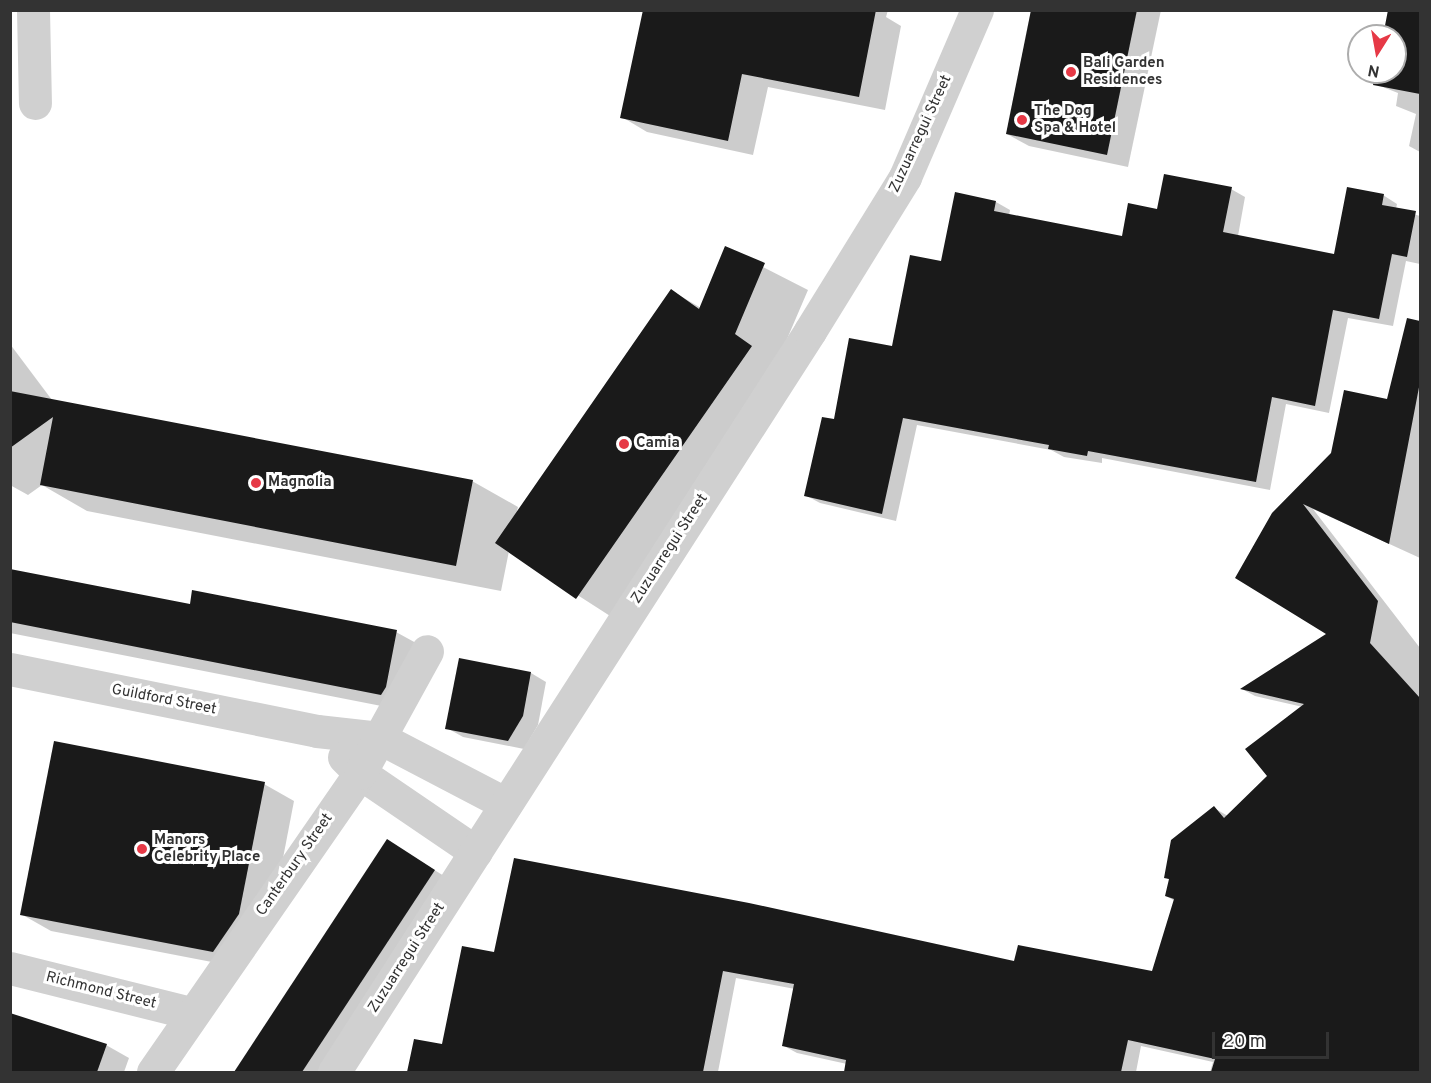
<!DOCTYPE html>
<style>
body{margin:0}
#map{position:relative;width:1431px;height:1083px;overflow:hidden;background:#fff;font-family:Overpass,sans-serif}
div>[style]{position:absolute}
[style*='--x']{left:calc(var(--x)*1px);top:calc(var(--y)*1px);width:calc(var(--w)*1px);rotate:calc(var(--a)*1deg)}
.shadow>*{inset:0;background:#0003}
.building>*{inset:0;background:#1a1a1a}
.minor>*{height:33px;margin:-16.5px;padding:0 16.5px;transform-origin:16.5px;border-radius:16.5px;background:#d0d0d0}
.dots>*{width:16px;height:16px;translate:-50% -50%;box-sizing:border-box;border:3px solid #fff;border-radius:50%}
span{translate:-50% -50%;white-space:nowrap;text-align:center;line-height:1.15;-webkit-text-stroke:6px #fff;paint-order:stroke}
.poi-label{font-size:15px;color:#333;font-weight:700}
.left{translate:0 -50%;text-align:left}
.street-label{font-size:15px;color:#333}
.frame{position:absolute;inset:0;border:12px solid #333;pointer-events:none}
.north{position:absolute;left:1347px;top:24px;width:60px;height:60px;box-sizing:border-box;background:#fff;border:2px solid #adadad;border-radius:50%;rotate:191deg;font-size:16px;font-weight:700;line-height:24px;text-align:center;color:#333}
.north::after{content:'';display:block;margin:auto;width:21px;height:27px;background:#e63946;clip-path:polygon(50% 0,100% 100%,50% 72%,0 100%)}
.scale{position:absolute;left:1212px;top:1032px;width:117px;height:27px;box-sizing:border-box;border:3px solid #333;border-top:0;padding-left:8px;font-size:18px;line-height:21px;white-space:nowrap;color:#333;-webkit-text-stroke:4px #fff;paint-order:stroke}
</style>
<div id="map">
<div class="shadow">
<i style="clip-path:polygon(644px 10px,888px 10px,886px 17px,901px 26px,885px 110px,768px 87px,753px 155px,647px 132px,622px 117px)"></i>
<i style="clip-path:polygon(1033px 10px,1161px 10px,1128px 167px,1029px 146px,1007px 134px)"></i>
<i style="clip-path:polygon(1390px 10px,1420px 10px,1420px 152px,1409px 146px,1416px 114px,1396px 106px,1398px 93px,1375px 84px,1377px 72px,1395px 72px,1395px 36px,1385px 36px)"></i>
<i style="clip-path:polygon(1231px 189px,1245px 197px,1238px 236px,1335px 255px,1383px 195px,1397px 204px,1396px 209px,1420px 216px,1420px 264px,1406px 261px,1393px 326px,1348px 318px,1329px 413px,1286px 404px,1270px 490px,1102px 458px,1102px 463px,1064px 457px,1051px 450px,917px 425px,896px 521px,820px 503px,805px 495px,835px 421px,893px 347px,942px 263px,996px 202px,1010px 210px,1009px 216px,1123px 238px,1159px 210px)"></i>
<i style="clip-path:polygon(726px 248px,808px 290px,778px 360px,621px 623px,509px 551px,501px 591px,87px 511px,42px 485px,28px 495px,10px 485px,10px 344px,52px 400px,472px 481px,518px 507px,516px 515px,672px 291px,701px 308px)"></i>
<i style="clip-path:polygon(1401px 347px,1420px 352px,1420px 558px,1313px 509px,1420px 648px,1420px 1072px,1210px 1072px,1213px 1062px,1141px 1046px,1136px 1072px,845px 1072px,847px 1064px,797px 1053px,784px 1046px,795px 989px,736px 978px,718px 1072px,409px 1072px,415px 1041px,443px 1046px,495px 954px,1016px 963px,1153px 972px,1175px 901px,1166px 896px,1170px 880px,1165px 877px,1214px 808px,1228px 816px,1269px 776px,1303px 707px,1255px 696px,1242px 689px,1329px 634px,1237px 577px,1388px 401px)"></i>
<i style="clip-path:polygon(10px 571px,191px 606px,396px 632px,427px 649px,412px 712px,10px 633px)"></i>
<i style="clip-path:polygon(531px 673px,546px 682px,538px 725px,524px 749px,463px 737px,447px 728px)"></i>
<i style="clip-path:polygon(264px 784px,294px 801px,269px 931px,243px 968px,51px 931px,21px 914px)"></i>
<i style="clip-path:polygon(388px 841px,452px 881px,333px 1072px,235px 1072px)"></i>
<i style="clip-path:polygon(10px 1015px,106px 1045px,129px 1058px,124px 1072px,10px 1072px)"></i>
</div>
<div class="building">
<i style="clip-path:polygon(643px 10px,876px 10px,859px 97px,742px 74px,728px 141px,620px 118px)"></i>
<i style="clip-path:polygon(1031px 10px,1137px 10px,1107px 155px,1006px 134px)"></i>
<i style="clip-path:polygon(1388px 10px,1420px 10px,1420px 94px,1373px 85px,1376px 72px,1395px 72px,1395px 36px,1383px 36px)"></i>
<i style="clip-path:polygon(1164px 174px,1232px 187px,1223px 232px,1334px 254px,1347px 187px,1384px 194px,1382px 205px,1416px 211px,1407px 257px,1392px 254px,1379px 319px,1333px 310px,1315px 406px,1272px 397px,1256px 482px,1088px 451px,1087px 456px,1048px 449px,1049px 445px,903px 418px,882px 514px,804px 496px,822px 417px,834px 419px,849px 338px,892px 346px,910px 255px,941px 261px,955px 192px,996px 201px,994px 211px,1122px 236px,1128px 203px,1157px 209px)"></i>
<i style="clip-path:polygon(725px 246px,765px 263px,735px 334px,752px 346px,576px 599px,495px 543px,671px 289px,699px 309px)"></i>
<i style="clip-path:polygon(1407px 318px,1420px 321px,1420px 382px,1389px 544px,1303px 504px,1378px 601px,1370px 643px,1420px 698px,1420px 1072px,1211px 1072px,1215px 1059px,1128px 1040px,1121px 1072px,844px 1072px,846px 1060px,782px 1046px,794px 984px,723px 971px,703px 1072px,407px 1072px,414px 1039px,442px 1044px,462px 946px,494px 952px,514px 858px,749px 903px,1014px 961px,1018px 945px,1152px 971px,1174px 899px,1165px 896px,1169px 879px,1164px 878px,1171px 840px,1214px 806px,1224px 818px,1267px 776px,1245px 749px,1304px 704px,1240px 689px,1326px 634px,1235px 578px,1272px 513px,1331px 453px,1344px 390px,1387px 399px)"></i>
<i style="clip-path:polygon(10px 391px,473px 480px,456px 566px,40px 485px,53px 417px,10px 448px)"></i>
<i style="clip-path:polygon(10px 569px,190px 604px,192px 590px,397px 630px,386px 687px,381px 695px,10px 622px)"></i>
<i style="clip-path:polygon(459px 658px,531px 672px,523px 716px,508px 741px,445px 729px)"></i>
<i style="clip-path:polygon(54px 741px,265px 782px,239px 914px,213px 952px,20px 915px)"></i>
<i style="clip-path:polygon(387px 839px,435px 870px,302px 1072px,234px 1072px)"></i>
<i style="clip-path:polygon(10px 1013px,107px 1044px,97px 1072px,10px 1072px)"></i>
</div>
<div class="minor">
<i style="--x:33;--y:10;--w:93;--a:88.8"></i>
<i style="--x:10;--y:669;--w:313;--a:11.4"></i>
<i style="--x:317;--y:731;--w:63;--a:6.3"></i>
<i style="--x:380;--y:738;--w:142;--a:27.6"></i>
<i style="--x:344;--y:757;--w:23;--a:45"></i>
<i style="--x:360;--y:773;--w:140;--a:34.3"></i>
<i style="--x:10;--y:968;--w:187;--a:14"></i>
<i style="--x:153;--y:1072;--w:364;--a:-55.3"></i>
<i style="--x:360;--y:773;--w:139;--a:-61.2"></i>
<i style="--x:334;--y:1072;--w:881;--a:-57.28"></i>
<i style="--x:810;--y:331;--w:181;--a:-58.3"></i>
<i style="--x:905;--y:177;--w:182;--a:-66.7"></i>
</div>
<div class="dots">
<i style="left:1071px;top:72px;background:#e63946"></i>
<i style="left:1022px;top:120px;background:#e63946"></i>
<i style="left:624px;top:444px;background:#e63946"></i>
<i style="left:256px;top:483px;background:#e63946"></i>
<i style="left:142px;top:849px;background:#e63946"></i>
</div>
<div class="poi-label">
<span class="left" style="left:1083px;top:72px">Bali Garden<br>Residences</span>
<span class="left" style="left:1034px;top:120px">The Dog<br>Spa &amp; Hotel</span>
<span class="left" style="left:636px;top:444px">Camia</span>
<span class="left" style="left:268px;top:483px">Magnolia</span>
<span class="left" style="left:154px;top:849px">Manors<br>Celebrity Place</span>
</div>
<div class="street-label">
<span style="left:921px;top:134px;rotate:-65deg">Zuzuarregui Street</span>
<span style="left:670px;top:549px;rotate:-57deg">Zuzuarregui Street</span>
<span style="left:164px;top:700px;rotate:11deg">Guildford Street</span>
<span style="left:295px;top:865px;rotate:-55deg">Canterbury Street</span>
<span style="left:407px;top:958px;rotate:-57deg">Zuzuarregui Street</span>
<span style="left:101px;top:991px;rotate:14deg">Richmond Street</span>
</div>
<div class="frame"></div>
<div class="north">N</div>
<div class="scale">20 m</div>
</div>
